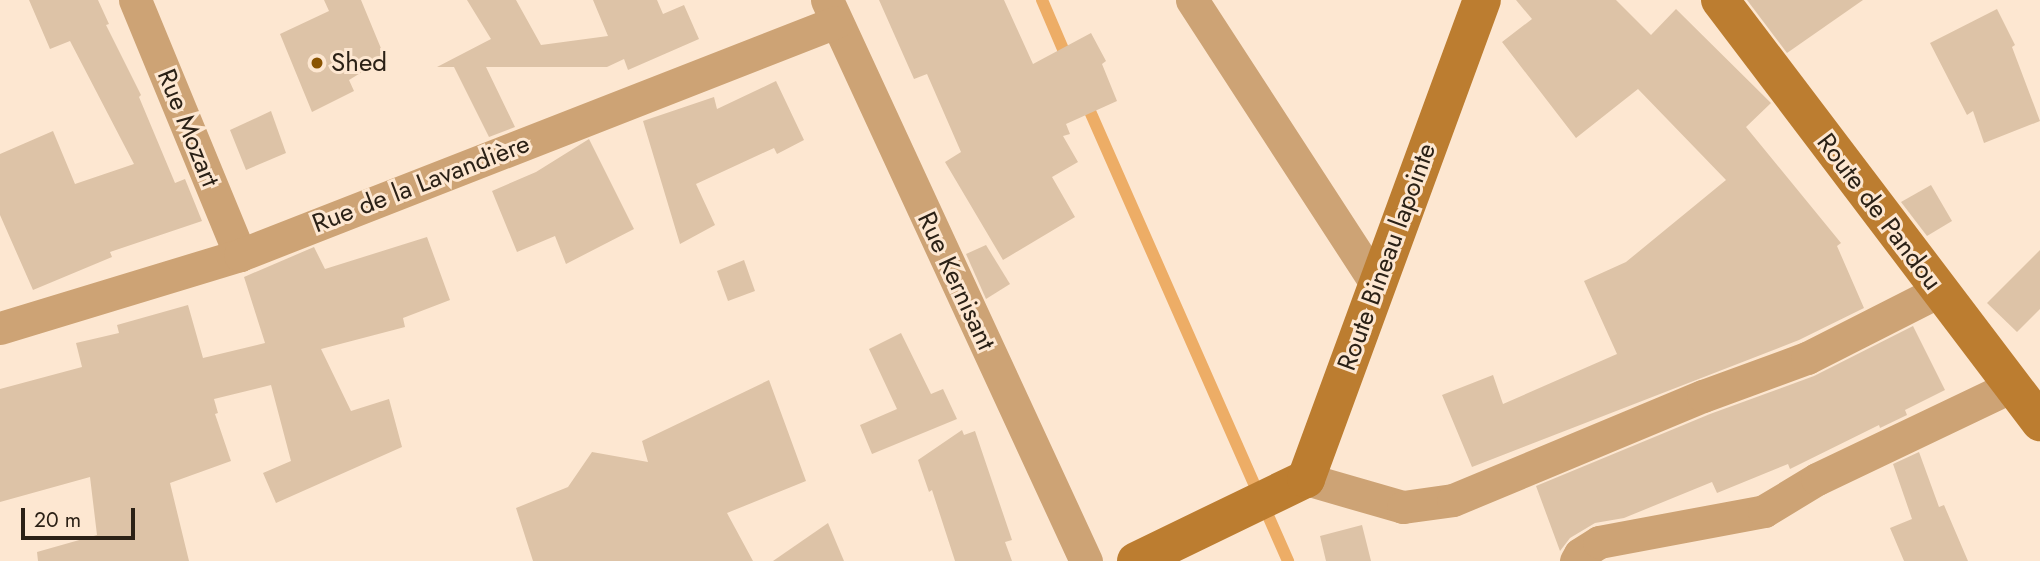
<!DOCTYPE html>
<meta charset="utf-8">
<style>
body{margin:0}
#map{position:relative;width:2040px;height:561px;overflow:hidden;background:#fde7d1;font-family:Jost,sans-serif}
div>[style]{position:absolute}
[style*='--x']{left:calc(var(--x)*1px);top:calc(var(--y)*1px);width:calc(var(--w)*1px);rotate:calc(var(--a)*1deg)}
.stream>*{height:12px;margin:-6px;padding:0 6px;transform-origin:6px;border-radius:6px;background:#edad66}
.building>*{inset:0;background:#ddc3a7}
.street>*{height:33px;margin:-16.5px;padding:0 16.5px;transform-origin:16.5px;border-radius:16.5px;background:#cda375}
.secondary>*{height:38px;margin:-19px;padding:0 19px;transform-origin:19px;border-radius:19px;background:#bc7d30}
.dots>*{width:19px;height:19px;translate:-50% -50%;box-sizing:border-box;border:4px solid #fde7d1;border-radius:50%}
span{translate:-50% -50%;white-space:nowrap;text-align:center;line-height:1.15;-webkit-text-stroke:6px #fde7d1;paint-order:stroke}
.poi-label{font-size:26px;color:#2b2116}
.left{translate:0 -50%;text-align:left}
.street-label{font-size:26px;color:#2b2116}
.scale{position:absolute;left:21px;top:508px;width:114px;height:32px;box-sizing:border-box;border:4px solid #2b2116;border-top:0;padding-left:9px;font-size:21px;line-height:24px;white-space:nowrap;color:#2b2116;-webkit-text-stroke:5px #fde7d1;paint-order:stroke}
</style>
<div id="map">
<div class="stream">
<i style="--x:1042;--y:0;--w:66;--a:66.9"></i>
<i style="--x:1085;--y:100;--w:504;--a:66.23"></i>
</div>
<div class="building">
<i style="clip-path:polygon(29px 0,98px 0,109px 24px,106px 25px,141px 95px,139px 97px,175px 183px,185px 179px,202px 221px,110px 252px,112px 257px,33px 290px,0 215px,0 154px,53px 131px,75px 184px,134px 164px,70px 41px,50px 49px)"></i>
<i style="clip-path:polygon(324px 0,361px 0,385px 58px,349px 80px,354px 91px,312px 112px,280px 34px,329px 11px)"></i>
<i style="clip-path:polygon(467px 0,516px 0,541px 45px,608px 36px,593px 0,657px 0,663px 14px,684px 5px,699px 39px,628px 70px,624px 59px,607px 67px,486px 67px,515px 127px,489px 137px,454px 67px,437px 67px,491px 39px)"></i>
<i style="clip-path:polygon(879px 0,1004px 0,1033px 64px,1091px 33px,1106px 61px,1102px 64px,1117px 101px,1066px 124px,1070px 134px,1063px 136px,1078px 162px,1052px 177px,1075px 217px,1003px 260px,945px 162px,961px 152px,927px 74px,914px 79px)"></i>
<i style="clip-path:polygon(1516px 0,1616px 0,1651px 35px,1676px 9px,1771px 103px,1746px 127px,1841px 243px,1837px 246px,1864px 308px,1799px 340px,1472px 467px,1442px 395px,1493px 375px,1503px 404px,1617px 354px,1584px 281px,1626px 262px,1726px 180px,1638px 89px,1576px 138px,1502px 42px,1532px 19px)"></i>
<i style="clip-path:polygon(1747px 0,1863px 0,1787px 53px)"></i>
<i style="clip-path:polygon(1997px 9px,2015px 45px,2012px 47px,2040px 121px,1984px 143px,1973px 111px,1967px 115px,1930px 43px)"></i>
<i style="clip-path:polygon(776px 81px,804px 140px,777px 154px,774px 148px,696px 184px,715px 225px,680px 244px,643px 121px,714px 97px,717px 109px)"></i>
<i style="clip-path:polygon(271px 111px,286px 153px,246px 170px,230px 130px)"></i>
<i style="clip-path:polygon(589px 139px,634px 229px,566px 264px,555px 236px,517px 252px,492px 191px,536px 172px)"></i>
<i style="clip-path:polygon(1931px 185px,1952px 221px,1927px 236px,1901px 202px)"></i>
<i style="clip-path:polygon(427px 237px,450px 300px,403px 318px,405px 327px,321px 349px,351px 411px,389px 399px,402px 447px,276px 503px,263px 473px,291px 461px,271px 385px,214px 399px,218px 413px,215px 414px,231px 461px,170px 483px,189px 561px,38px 561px,37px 552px,97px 535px,90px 477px,0 502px,0 389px,82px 367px,76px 343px,119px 333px,117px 325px,188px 305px,203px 358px,265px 343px,244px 277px,314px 247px,325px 269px)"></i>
<i style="clip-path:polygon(986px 245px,1010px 284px,986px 299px,966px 254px)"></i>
<i style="clip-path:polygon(2040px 250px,2040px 309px,2017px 332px,1987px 303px)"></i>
<i style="clip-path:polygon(744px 260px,755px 291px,728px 301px,717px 271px)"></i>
<i style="clip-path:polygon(1913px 326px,1945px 390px,1905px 410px,1907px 415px,1880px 428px,1879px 425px,1790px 469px,1788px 464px,1717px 493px,1712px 482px,1624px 518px,1595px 523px,1570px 538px,1560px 551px,1536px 486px,1710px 414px,1814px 376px)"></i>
<i style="clip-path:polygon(901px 333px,931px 394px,943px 389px,957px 419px,872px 454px,860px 425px,897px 409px,869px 349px)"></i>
<i style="clip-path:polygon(769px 380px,806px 481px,727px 513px,753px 561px,533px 561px,516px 508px,568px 487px,592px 452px,648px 462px,642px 441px)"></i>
<i style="clip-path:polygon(962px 430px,964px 435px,975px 431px,1012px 540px,1005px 542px,1012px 561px,955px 561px,932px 490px,929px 492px,918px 460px)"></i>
<i style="clip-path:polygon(1919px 452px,1939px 507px,1944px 505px,1968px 561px,1904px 561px,1890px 528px,1912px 519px,1893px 464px)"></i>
<i style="clip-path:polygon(828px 523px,844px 561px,773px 561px)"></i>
<i style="clip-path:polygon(1362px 525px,1371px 561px,1326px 561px,1320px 536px)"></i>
</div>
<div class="street">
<i style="--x:135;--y:0;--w:276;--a:67.6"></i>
<i style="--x:827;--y:0;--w:618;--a:65.22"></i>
<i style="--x:1192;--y:0;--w:338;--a:57"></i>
<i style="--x:0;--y:328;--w:251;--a:-16.9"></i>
<i style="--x:240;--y:255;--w:640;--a:-21.35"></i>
<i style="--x:1306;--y:479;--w:101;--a:16.1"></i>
<i style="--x:1403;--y:507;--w:50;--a:-8"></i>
<i style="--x:1453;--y:500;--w:271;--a:-22.6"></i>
<i style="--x:1703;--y:396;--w:111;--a:-20.1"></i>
<i style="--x:1807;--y:358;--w:148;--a:-26.9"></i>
<i style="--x:1576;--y:561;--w:8;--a:-60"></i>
<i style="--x:1580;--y:554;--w:22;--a:-32"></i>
<i style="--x:1599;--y:542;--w:168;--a:-10.6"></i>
<i style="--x:1764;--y:511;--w:62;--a:-31.1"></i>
<i style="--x:1817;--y:479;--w:216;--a:-25.5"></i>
</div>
<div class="secondary">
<i style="--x:1720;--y:0;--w:530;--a:52.83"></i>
<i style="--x:1136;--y:561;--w:189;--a:-25.8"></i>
<i style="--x:1306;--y:479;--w:510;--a:-69.83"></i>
</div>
<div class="dots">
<i style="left:317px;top:63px;background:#8a5402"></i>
</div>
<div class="poi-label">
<span class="left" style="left:331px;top:63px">Shed</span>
</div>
<div class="street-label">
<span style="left:188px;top:128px;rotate:68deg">Rue Mozart</span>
<span style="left:421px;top:184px;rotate:-21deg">Rue de la Lavandière</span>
<span style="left:1879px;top:212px;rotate:53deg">Route de Pandou</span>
<span style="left:1387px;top:257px;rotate:-70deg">Route Bineau lapointe</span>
<span style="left:956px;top:281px;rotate:65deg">Rue Kernisant</span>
</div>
<div class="scale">20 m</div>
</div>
